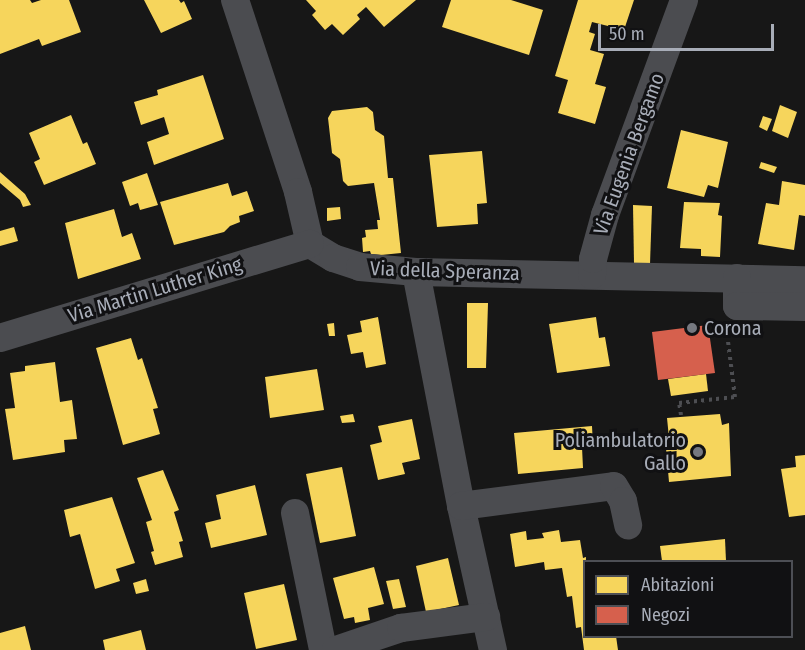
<!DOCTYPE html>
<style>
body{margin:0}
#map{position:relative;width:805px;height:650px;overflow:hidden;background:#171717;font-family:"Fira Sans Condensed",sans-serif}
div>[style]{position:absolute}
[style*='--x']{left:calc(var(--x)*1px);top:calc(var(--y)*1px);width:calc(var(--w)*1px);rotate:calc(var(--a)*1deg)}
.homes>*{inset:0;background:#f6d55c}
.shops>*{inset:0;background:#d6604d}
.path>*{height:4px;margin-top:-2px;transform-origin:0;background:repeating-linear-gradient(90deg,#4d4e52 0 3px,transparent 0 7.5px)}
.minor>*{height:28px;margin:-14px;padding:0 14px;transform-origin:14px;border-radius:14px;background:#4b4c50}
.dots>*{width:16px;height:16px;translate:-50% -50%;box-sizing:border-box;border:3px solid #111113;border-radius:50%}
span{translate:-50% -50%;white-space:nowrap;text-align:center;line-height:1.15;-webkit-text-stroke:6px #111113;paint-order:stroke}
.street-label{font-size:20px;color:#a8adb8}
.poi-label{font-size:20px;color:#a8adb8}
.left{translate:0 -50%;text-align:left}
.right{translate:-100% -50%;text-align:right}
.legend{position:absolute;left:583px;top:560px;width:210px;height:78px;box-sizing:border-box;background:#111113;border:2px solid #4d4f55;margin:0;padding:8px 10px;list-style:none;font-size:18px;color:#a8adb8}
.legend li{display:flex;align-items:center;gap:12px;height:30px}
.legend b{width:30px;border:2px solid #4d4f55}
.scale{position:absolute;left:598px;top:24px;width:176px;height:27px;box-sizing:border-box;border:3px solid #a8adb8;border-top:0;padding-left:8px;font-size:18px;line-height:21px;white-space:nowrap;color:#a8adb8;-webkit-text-stroke:4px #111113;paint-order:stroke}
</style>
<div id="map">
<div class="homes">
<i style="clip-path:polygon(0 0,30px 0,32px 3px,41px 0,69px 0,81px 32px,42px 46px,39px 39px,0 54px)"></i>
<i style="clip-path:polygon(144px 0,179px 0,181px 3px,184px 1px,192px 19px,161px 33px)"></i>
<i style="clip-path:polygon(306px 0,416px 0,384px 27px,366px 7px,357px 15px,360px 19px,343px 35px,332px 24px,325px 30px,312px 15px,316px 11px)"></i>
<i style="clip-path:polygon(451px 0,511px 0,543px 10px,529px 55px,442px 27px)"></i>
<i style="clip-path:polygon(578px 0,634px 0,624px 30px,592px 22px,589px 32px,595px 34px,590px 50px,604px 54px,595px 84px,606px 87px,595px 124px,558px 113px,568px 80px,555px 76px)"></i>
<i style="clip-path:polygon(203px 75px,224px 139px,154px 165px,147px 142px,169px 134px,164px 117px,141px 125px,134px 102px,158px 95px,157px 90px)"></i>
<i style="clip-path:polygon(780px 105px,797px 112px,788px 138px,772px 131px)"></i>
<i style="clip-path:polygon(367px 107px,373px 112px,375px 130px,384px 136px,388px 178px,393px 178px,401px 253px,381px 255px,371px 254px,370px 251px,363px 252px,362px 238px,366px 237px,365px 230px,378px 229px,377px 220px,380px 220px,374px 183px,348px 186px,343px 181px,340px 159px,332px 153px,328px 118px,332px 111px)"></i>
<i style="clip-path:polygon(71px 115px,83px 144px,87px 142px,96px 164px,44px 185px,34px 162px,40px 159px,29px 133px)"></i>
<i style="clip-path:polygon(763px 116px,772px 119px,767px 131px,759px 127px)"></i>
<i style="clip-path:polygon(681px 130px,728px 142px,718px 188px,708px 185px,704px 197px,667px 188px)"></i>
<i style="clip-path:polygon(482px 151px,487px 203px,477px 204px,478px 224px,437px 227px,429px 155px)"></i>
<i style="clip-path:polygon(761px 162px,777px 167px,774px 173px,759px 168px)"></i>
<i style="clip-path:polygon(0 172px,25px 194px,31px 205px,23px 207px,20px 200px,0 183px)"></i>
<i style="clip-path:polygon(147px 173px,158px 205px,140px 210px,138px 203px,130px 206px,122px 182px)"></i>
<i style="clip-path:polygon(782px 181px,805px 185px,805px 216px,799px 215px,794px 250px,758px 244px,766px 203px,779px 205px)"></i>
<i style="clip-path:polygon(228px 183px,232px 196px,247px 191px,254px 211px,239px 216px,240px 222px,230px 226px,224px 232px,174px 245px,160px 202px)"></i>
<i style="clip-path:polygon(684px 202px,720px 203px,718px 215px,722px 216px,720px 257px,701px 256px,701px 249px,680px 248px)"></i>
<i style="clip-path:polygon(633px 205px,652px 206px,650px 264px,634px 263px)"></i>
<i style="clip-path:polygon(340px 207px,341px 219px,327px 221px,327px 208px)"></i>
<i style="clip-path:polygon(114px 209px,122px 237px,132px 233px,141px 259px,78px 279px,65px 223px)"></i>
<i style="clip-path:polygon(14px 227px,18px 241px,0 246px,0 231px)"></i>
<i style="clip-path:polygon(467px 303px,488px 303px,486px 368px,467px 368px)"></i>
<i style="clip-path:polygon(378px 317px,386px 364px,366px 368px,363px 352px,351px 354px,347px 335px,362px 332px,360px 321px)"></i>
<i style="clip-path:polygon(596px 317px,599px 338px,605px 337px,610px 366px,557px 373px,549px 324px)"></i>
<i style="clip-path:polygon(334px 323px,335px 336px,329px 336px,327px 324px)"></i>
<i style="clip-path:polygon(131px 338px,138px 360px,142px 358px,158px 408px,153px 409px,160px 434px,123px 445px,96px 348px)"></i>
<i style="clip-path:polygon(55px 362px,60px 402px,72px 400px,77px 439px,64px 440px,65px 452px,13px 460px,5px 409px,15px 408px,10px 373px,25px 371px,25px 366px)"></i>
<i style="clip-path:polygon(317px 369px,324px 410px,270px 418px,265px 377px)"></i>
<i style="clip-path:polygon(706px 374px,708px 391px,671px 396px,668px 379px)"></i>
<i style="clip-path:polygon(353px 414px,355px 422px,342px 423px,340px 416px)"></i>
<i style="clip-path:polygon(720px 414px,722px 425px,729px 423px,731px 476px,669px 482px,666px 448px,670px 448px,667px 418px)"></i>
<i style="clip-path:polygon(412px 419px,420px 459px,402px 463px,405px 474px,378px 480px,370px 445px,382px 442px,378px 426px)"></i>
<i style="clip-path:polygon(592px 426px,593px 446px,582px 447px,583px 468px,518px 474px,514px 433px)"></i>
<i style="clip-path:polygon(805px 455px,805px 515px,789px 517px,781px 469px,796px 467px,795px 456px)"></i>
<i style="clip-path:polygon(342px 467px,356px 536px,320px 543px,306px 474px)"></i>
<i style="clip-path:polygon(163px 470px,179px 510px,174px 512px,183px 541px,179px 542px,183px 557px,155px 565px,151px 552px,154px 551px,146px 522px,152px 520px,137px 478px)"></i>
<i style="clip-path:polygon(255px 485px,267px 535px,211px 548px,205px 523px,221px 519px,216px 495px)"></i>
<i style="clip-path:polygon(112px 497px,135px 563px,116px 569px,120px 581px,95px 589px,80px 534px,70px 537px,64px 510px)"></i>
<i style="clip-path:polygon(559px 530px,561px 542px,580px 540px,583px 558px,586px 557px,584px 636px,616px 636px,618px 650px,584px 650px,581px 627px,576px 628px,572px 596px,567px 597px,562px 568px,545px 570px,544px 562px,515px 567px,510px 534px,526px 531px,527px 540px,544px 538px,542px 533px)"></i>
<i style="clip-path:polygon(725px 539px,726px 561px,662px 561px,660px 546px)"></i>
<i style="clip-path:polygon(448px 558px,459px 605px,426px 612px,416px 566px)"></i>
<i style="clip-path:polygon(374px 567px,384px 604px,368px 608px,370px 620px,355px 623px,354px 617px,344px 619px,333px 578px)"></i>
<i style="clip-path:polygon(146px 579px,149px 591px,136px 594px,133px 583px)"></i>
<i style="clip-path:polygon(399px 579px,406px 607px,393px 609px,386px 581px)"></i>
<i style="clip-path:polygon(284px 584px,297px 640px,256px 649px,244px 593px)"></i>
<i style="clip-path:polygon(25px 626px,31px 650px,0 650px,0 633px)"></i>
<i style="clip-path:polygon(141px 630px,146px 650px,105px 650px,103px 640px)"></i>
</div>
<div class="shops">
<i style="clip-path:polygon(708px 325px,715px 373px,658px 380px,652px 332px)"></i>
</div>
<div class="path">
<i style="--x:681;--y:415;--w:12;--a:-99"></i>
<i style="--x:679;--y:403;--w:56;--a:-6.1"></i>
<i style="--x:735;--y:397;--w:64;--a:-97.2"></i>
</div>
<div class="minor">
<i style="--x:235;--y:0;--w:202;--a:71.8"></i>
<i style="--x:298;--y:192;--w:53;--a:77"></i>
<i style="--x:310;--y:244;--w:27;--a:31"></i>
<i style="--x:333;--y:258;--w:28;--a:18"></i>
<i style="--x:360;--y:267;--w:56;--a:5.1"></i>
<i style="--x:416;--y:272;--w:389;--a:1.2"></i>
<i style="--x:416;--y:272;--w:238;--a:79.1"></i>
<i style="--x:461;--y:506;--w:148;--a:77.5"></i>
<i style="--x:592;--y:275;--w:16;--a:-86"></i>
<i style="--x:593;--y:259;--w:46;--a:-74.7"></i>
<i style="--x:605;--y:215;--w:229;--a:-69.8"></i>
<i style="--x:737;--y:278;--w:28;--a:90"></i>
<i style="--x:737;--y:306;--w:68;--a:0.8"></i>
<i style="--x:0;--y:338;--w:324;--a:-16.9"></i>
<i style="--x:461;--y:506;--w:154;--a:-7.4"></i>
<i style="--x:614;--y:486;--w:17;--a:59"></i>
<i style="--x:623;--y:501;--w:25;--a:78"></i>
<i style="--x:295;--y:513;--w:140;--a:78.4"></i>
<i style="--x:336;--y:650;--w:69;--a:-18.7"></i>
<i style="--x:401;--y:628;--w:86;--a:-7.4"></i>
</div>
<div class="dots">
<i style="left:692px;top:328px;background:#757880"></i>
<i style="left:698px;top:452px;background:#757880"></i>
</div>
<div class="street-label">
<span style="left:629px;top:154px;rotate:-70deg">Via Eugenia Bergamo</span>
<span style="left:445px;top:271px;rotate:2deg">Via della Speranza</span>
<span style="left:155px;top:290px;rotate:-17deg">Via Martin Luther King</span>
</div>
<div class="poi-label">
<span class="left" style="left:704px;top:328px">Corona</span>
<span class="right" style="left:686px;top:452px">Poliambulatorio<br>Gallo</span>
</div>
<ul class="legend">
<li><b style="height:16px;background:#f6d55c"></b>Abitazioni</li>
<li><b style="height:16px;background:#d6604d"></b>Negozi</li>
</ul>
<div class="scale">50 m</div>
</div>
